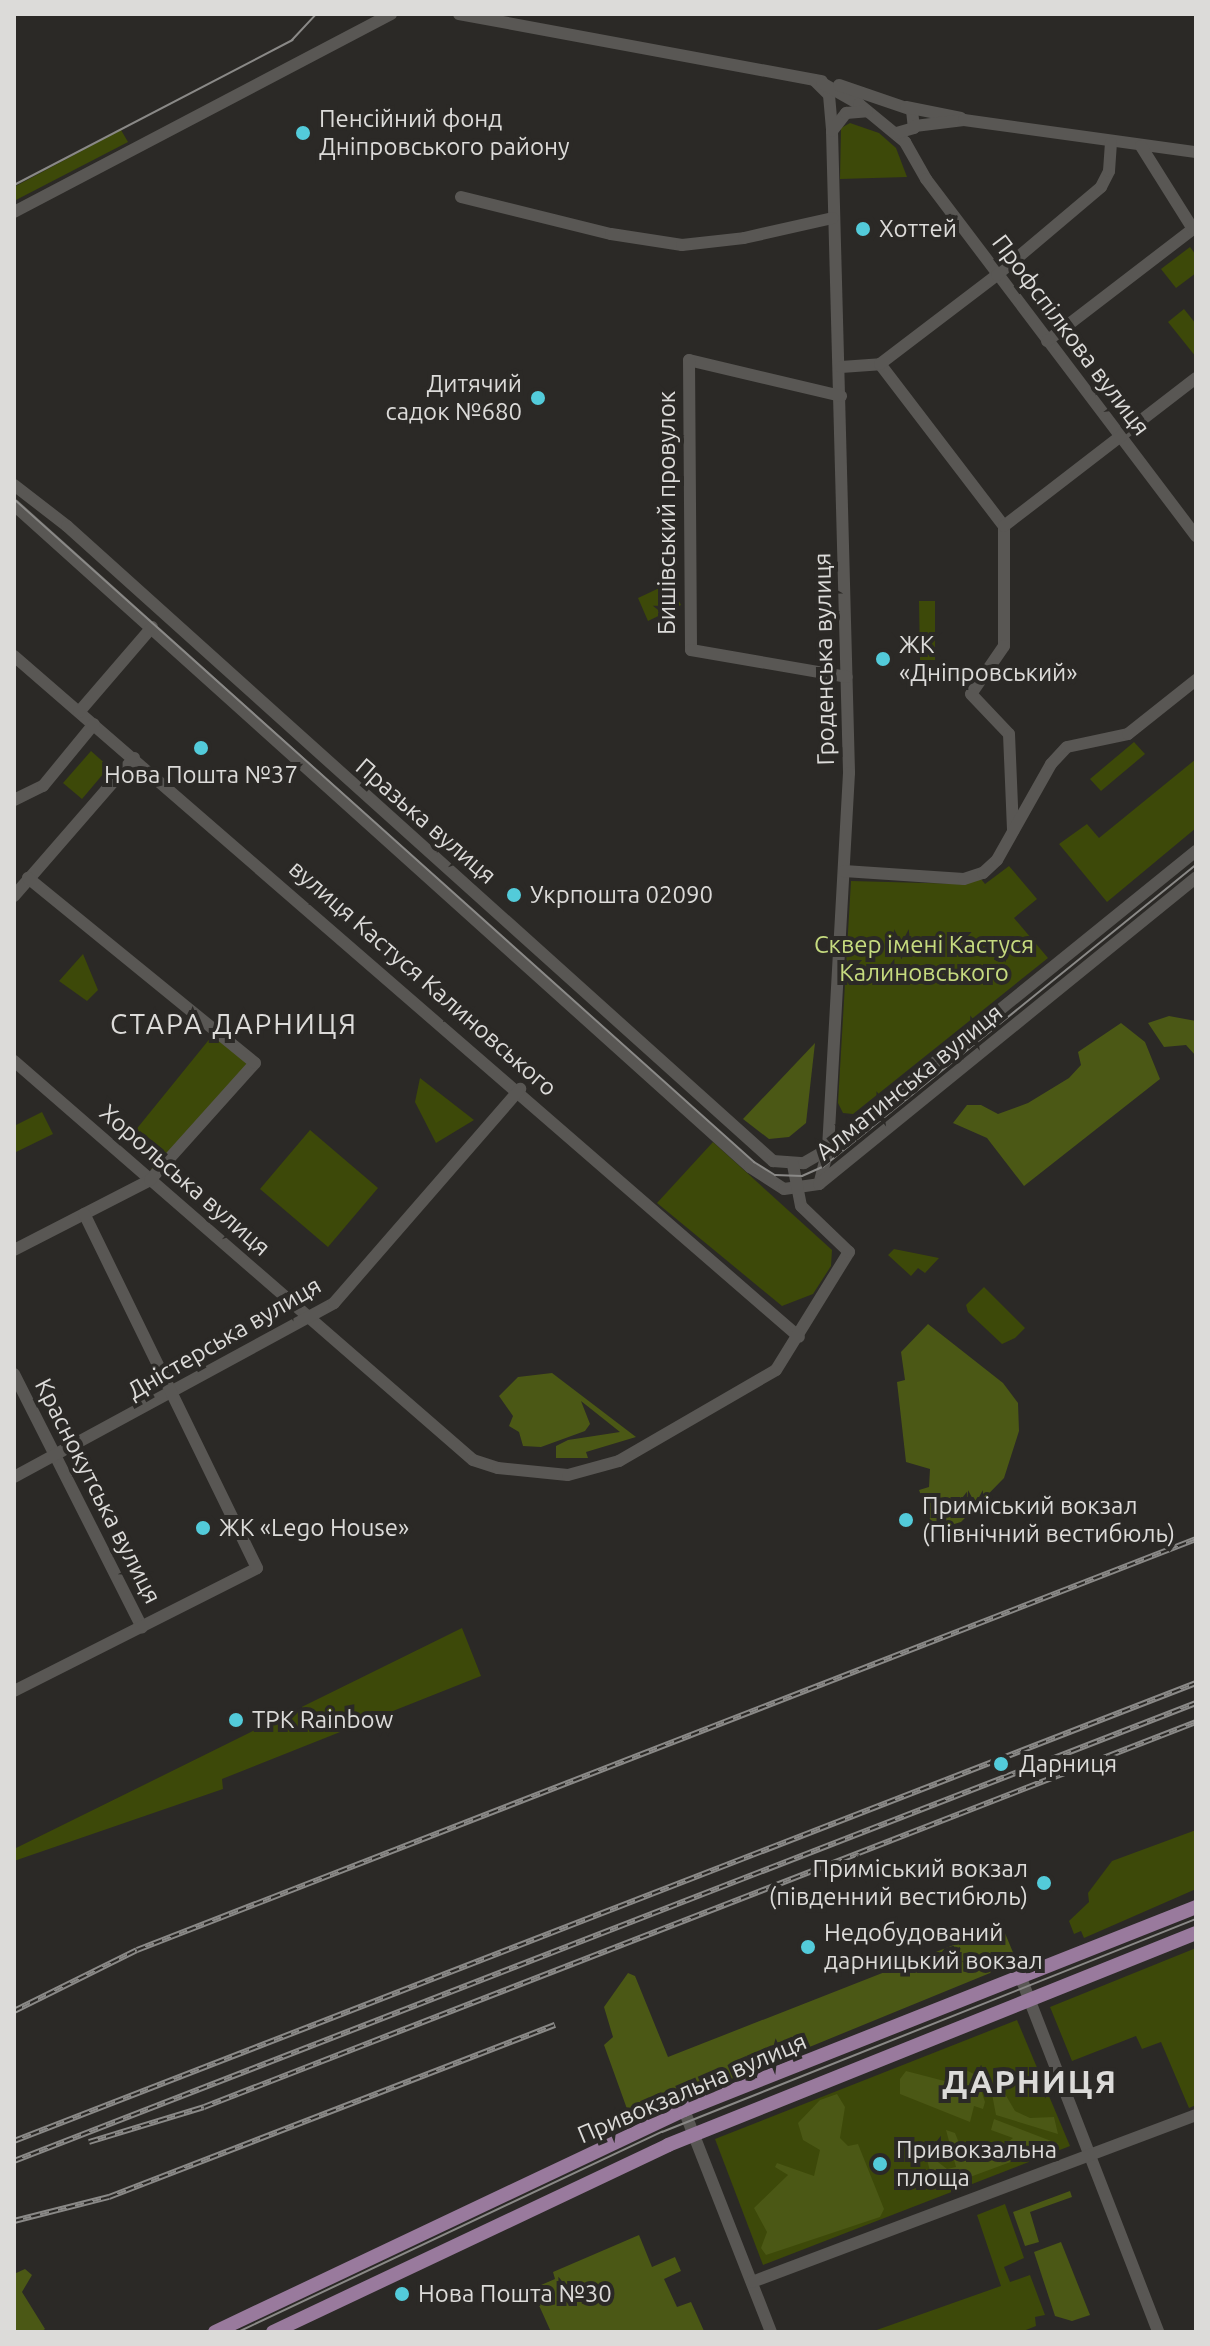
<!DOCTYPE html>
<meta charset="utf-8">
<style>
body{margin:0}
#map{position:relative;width:1210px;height:2346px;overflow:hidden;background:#2b2926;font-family:Ubuntu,sans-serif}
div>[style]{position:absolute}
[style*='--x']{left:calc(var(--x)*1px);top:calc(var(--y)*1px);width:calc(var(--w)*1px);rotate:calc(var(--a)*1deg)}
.green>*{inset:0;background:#3d4909}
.forest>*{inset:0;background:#4b5815}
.minor>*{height:12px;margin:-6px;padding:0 6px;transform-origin:6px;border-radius:6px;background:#595754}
.major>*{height:14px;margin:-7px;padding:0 7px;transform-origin:7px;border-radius:7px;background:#997a9d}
.tram>*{height:2px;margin:-1px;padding:0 1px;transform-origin:1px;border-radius:1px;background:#8a8987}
.rail>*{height:6px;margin-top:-3px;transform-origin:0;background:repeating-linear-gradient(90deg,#2b2926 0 9px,#8a8987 0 18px);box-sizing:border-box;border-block:2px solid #8a8987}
.dots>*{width:22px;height:22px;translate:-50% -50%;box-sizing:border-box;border:4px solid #2b2926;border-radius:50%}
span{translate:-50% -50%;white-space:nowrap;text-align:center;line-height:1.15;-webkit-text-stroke:8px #2b2926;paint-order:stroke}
.poi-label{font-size:24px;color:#dcdbd9}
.left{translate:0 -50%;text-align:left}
.right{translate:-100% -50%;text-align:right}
.street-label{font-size:24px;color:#dcdbd9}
.park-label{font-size:24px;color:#c6db7f}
.quarter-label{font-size:28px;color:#dcdbd9;letter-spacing:2px}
.district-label{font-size:32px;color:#dcdbd9;font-weight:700;letter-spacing:2px}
.frame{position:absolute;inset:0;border:16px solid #dcdbd9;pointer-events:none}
</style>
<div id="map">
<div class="green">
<i style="clip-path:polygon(850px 123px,879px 133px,896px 148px,907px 177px,840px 179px,841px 128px)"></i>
<i style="clip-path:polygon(121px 130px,128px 142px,14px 201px,14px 187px)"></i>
<i style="clip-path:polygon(1190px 247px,1196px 255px,1196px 273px,1176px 288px,1161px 269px)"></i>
<i style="clip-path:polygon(1184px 309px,1196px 324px,1196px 357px,1168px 322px)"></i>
<i style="clip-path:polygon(670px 583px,681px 605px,648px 621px,638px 598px)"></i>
<i style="clip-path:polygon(919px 601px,935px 601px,935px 660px,920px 660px)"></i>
<i style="clip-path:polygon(1134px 742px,1145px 754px,1101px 791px,1090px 779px)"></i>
<i style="clip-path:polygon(91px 751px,109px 767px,82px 799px,63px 783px)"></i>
<i style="clip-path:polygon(1196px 759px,1196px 828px,1107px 902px,1059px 844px,1087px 824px,1099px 838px)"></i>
<i style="clip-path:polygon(1009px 866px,1037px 899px,1014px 918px,1048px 958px,853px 1114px,843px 1113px,838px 1103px,851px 881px,962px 884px,981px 879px,985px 884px)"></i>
<i style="clip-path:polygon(83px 954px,98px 990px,87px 1001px,59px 981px)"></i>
<i style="clip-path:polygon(216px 1031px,250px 1062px,154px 1171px,151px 1169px,164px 1150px,140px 1131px,126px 1142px)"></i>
<i style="clip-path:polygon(420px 1078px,474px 1120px,436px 1143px,415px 1102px)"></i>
<i style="clip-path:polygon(42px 1112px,53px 1134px,14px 1153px,14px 1126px)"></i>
<i style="clip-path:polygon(310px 1130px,378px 1188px,328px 1247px,260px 1189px)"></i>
<i style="clip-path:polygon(713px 1142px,832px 1250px,831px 1266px,813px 1294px,782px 1306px,657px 1203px)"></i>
<i style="clip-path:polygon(894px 1249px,939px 1258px,925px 1273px,918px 1268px,911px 1276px,888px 1255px)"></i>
<i style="clip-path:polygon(984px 1287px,1025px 1328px,1015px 1338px,1002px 1344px,968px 1312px,966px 1305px)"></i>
<i style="clip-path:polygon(462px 1628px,481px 1676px,222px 1779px,223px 1789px,14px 1861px,14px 1849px)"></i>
<i style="clip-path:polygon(1196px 1830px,1196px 1889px,1084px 1938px,1081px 1931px,1074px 1934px,1069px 1921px,1089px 1902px,1088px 1893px,1112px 1861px)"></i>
<i style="clip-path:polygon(1196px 1948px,1196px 2105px,1189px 2108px,1161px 2042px,1142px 2049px,1136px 2036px,1072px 2061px,1050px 2007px)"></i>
<i style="clip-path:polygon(1017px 2020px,1070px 2146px,763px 2265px,715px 2139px)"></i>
<i style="clip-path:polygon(1005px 2204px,1024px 2258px,1004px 2267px,1010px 2282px,1030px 2275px,1045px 2315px,1035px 2317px,1036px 2326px,1021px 2332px,871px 2332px,1001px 2286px,977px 2215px)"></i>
</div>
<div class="forest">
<i style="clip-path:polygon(1169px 1016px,1196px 1021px,1196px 1056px,1186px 1045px,1164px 1047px,1148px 1023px)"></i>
<i style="clip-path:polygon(1121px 1023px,1145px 1042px,1160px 1079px,1024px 1186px,987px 1138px,953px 1123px,967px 1105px,981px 1105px,998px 1114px,1028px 1103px,1069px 1078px,1081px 1065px,1078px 1052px)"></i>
<i style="clip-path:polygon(815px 1043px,806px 1123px,789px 1137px,769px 1139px,743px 1119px)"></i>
<i style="clip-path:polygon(928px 1324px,1003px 1383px,1018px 1403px,1019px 1431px,1004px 1478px,961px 1522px,934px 1530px,919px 1490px,929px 1487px,930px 1469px,906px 1462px,897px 1382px,905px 1380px,901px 1352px)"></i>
<i style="clip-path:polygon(552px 1373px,636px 1437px,586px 1452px,588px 1458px,556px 1458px,556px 1446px,568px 1440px,620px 1432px,581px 1401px,590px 1424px,585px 1431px,541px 1447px,523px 1446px,519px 1432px,509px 1426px,513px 1416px,499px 1396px,518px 1377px)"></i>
<i style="clip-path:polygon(1002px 1926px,1017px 1962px,631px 2120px,604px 2045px,613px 2037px,604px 2007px,628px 1973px,635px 1976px,668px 2057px)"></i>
<i style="clip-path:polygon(962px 2068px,976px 2075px,985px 2102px,983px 2109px,974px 2106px,970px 2122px,900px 2094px,900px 2079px,906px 2071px,956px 2084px)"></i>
<i style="clip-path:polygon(997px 2080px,1015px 2111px,1030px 2118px,1054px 2117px,1058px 2134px,996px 2115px,991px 2089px)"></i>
<i style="clip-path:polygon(837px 2094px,845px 2107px,840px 2138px,848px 2146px,858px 2144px,884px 2209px,880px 2217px,766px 2255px,761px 2248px,767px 2232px,754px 2208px,788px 2175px,775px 2167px,777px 2163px,814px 2176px,820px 2150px,803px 2140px,798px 2123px,820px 2100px)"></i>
<i style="clip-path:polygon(994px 2119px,1059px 2144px,935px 2190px,925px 2152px,947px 2169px,956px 2167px,946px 2130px,955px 2133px,963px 2153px,972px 2158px,991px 2155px,1013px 2138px,991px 2130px)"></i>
<i style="clip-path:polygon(1070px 2191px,1072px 2197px,1030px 2212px,1039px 2242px,1025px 2246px,1013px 2212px)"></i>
<i style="clip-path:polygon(639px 2235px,652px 2267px,675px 2257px,681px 2271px,664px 2279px,677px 2307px,691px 2302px,704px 2331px,551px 2332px,537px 2301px,543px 2298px,541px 2285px,555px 2279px,553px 2272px)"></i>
<i style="clip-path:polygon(1061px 2242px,1090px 2315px,1072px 2321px,1055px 2316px,1034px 2252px)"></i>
<i style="clip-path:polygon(25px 2269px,32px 2275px,22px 2292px,45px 2329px,41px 2332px,14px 2332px,14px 2274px)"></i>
</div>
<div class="minor">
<i style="--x:459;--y:14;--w:369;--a:10.5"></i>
<i style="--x:814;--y:80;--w:21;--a:45"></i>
<i style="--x:829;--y:95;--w:36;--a:85"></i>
<i style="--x:832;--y:131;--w:642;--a:88.48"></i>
<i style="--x:849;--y:773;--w:377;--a:93.2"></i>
<i style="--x:828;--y:1149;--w:36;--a:104"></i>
<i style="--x:822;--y:83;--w:43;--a:29.6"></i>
<i style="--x:859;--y:104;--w:60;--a:39.6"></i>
<i style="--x:905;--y:142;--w:43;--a:60.4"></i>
<i style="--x:926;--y:179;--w:448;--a:52.9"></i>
<i style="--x:839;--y:85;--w:77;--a:18.9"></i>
<i style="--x:912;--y:110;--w:18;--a:84"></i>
<i style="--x:914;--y:128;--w:19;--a:164"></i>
<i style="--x:906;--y:107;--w:56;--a:11.3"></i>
<i style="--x:915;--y:126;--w:49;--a:-7"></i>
<i style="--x:964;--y:120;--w:234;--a:7.9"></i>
<i style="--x:832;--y:131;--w:23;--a:-52"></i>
<i style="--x:846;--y:113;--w:21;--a:-5"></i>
<i style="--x:461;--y:197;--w:154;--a:13.9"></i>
<i style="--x:611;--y:234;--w:72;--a:8.8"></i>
<i style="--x:682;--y:245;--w:62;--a:-6.4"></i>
<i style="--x:744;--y:238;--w:91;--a:-12.7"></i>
<i style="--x:14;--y:212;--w:426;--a:-27.7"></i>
<i style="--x:1047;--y:341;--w:184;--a:-37.5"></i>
<i style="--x:1193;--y:229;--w:98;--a:-122.1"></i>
<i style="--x:880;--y:364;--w:204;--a:52.6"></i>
<i style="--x:1004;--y:526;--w:120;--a:90"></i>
<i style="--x:1004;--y:646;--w:58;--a:124.5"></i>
<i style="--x:971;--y:694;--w:55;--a:46.5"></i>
<i style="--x:1009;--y:734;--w:97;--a:87.6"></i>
<i style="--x:841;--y:367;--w:39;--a:-4"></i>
<i style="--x:880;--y:364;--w:147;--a:-37.3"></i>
<i style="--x:997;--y:275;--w:136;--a:-40.2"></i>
<i style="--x:1101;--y:187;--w:18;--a:-63"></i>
<i style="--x:1109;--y:171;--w:28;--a:-86"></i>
<i style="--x:841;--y:396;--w:156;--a:-166.7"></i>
<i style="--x:689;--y:360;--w:290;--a:89.6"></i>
<i style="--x:691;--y:650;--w:158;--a:9.8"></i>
<i style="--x:14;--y:485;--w:67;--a:37.7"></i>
<i style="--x:67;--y:526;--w:950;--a:41.97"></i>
<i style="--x:773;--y:1161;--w:31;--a:4"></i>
<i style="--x:804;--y:1163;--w:28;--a:-30"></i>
<i style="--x:828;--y:1149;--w:474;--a:-39"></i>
<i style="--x:14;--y:505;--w:990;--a:41.97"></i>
<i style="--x:750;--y:1167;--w:40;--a:32.9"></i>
<i style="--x:784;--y:1189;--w:35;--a:-8"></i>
<i style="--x:819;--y:1184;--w:486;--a:-39.1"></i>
<i style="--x:1004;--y:526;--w:242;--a:-37.6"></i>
<i style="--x:14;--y:656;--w:1039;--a:40.94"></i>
<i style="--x:79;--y:712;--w:112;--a:-49.3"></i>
<i style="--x:14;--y:800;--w:32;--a:-26"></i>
<i style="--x:43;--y:786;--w:80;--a:-50.6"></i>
<i style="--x:844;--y:871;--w:120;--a:3.8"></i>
<i style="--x:964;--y:879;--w:20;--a:-18"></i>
<i style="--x:983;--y:873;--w:19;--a:-43"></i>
<i style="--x:997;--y:860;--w:110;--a:-60.6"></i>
<i style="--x:1051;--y:764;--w:23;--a:-47"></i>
<i style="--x:1067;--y:747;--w:62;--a:-12"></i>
<i style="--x:1128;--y:734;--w:87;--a:-38.5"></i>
<i style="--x:14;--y:896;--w:183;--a:-49"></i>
<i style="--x:14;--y:1061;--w:608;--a:41"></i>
<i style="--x:473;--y:1460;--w:26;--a:18"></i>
<i style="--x:498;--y:1468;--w:70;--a:5.7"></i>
<i style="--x:568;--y:1475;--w:53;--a:-15.4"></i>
<i style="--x:619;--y:1461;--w:181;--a:-30.1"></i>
<i style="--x:776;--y:1370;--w:139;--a:-58.3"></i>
<i style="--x:849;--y:1252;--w:66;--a:-136.2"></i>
<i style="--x:801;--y:1206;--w:42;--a:-101"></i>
<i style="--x:14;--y:1250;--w:153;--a:-27.2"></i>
<i style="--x:150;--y:1180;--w:157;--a:-48.1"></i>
<i style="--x:255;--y:1063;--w:293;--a:-140.8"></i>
<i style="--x:14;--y:1374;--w:284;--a:63.2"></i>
<i style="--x:14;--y:1477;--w:364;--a:-28.5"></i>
<i style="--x:334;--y:1303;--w:284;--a:-49"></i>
<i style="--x:14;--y:1691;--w:272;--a:-26.8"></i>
<i style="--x:257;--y:1568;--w:394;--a:-116"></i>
<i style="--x:1021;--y:1978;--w:380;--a:68.8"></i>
<i style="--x:684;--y:2110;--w:238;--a:68.6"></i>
<i style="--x:752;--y:2282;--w:474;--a:-20.6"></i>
</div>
<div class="major">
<i style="--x:215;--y:2332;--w:519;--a:-25.33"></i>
<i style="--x:684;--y:2110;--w:551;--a:-21.63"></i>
<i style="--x:273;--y:2332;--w:437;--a:-25.3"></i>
<i style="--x:668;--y:2145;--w:569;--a:-21.88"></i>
</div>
<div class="tram">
<i style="--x:14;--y:185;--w:314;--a:-27.5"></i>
<i style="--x:292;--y:40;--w:35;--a:-47"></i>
<i style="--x:14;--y:499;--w:994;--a:41.86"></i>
<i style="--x:754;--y:1162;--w:25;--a:32"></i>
<i style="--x:775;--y:1175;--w:27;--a:2"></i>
<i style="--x:802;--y:1176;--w:24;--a:-24"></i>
<i style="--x:824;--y:1166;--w:479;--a:-39"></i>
<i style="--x:238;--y:2332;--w:469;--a:-25.3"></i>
<i style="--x:662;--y:2132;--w:575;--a:-21.75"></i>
</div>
<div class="rail">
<i style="--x:14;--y:2011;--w:137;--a:-26.4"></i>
<i style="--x:137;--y:1950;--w:1136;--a:-21.21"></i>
<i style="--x:14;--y:2141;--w:1268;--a:-21.18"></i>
<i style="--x:89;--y:2142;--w:120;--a:-16.9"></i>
<i style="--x:204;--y:2107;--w:1064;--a:-21.21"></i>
<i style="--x:14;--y:2161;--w:1268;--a:-21.18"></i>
<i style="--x:14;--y:2221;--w:98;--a:-14.2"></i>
<i style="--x:109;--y:2197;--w:478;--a:-21.1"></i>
</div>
<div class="dots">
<i style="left:303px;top:133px;background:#53cbda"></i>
<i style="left:863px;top:229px;background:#53cbda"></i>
<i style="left:538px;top:398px;background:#53cbda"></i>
<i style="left:883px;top:659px;background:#53cbda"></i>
<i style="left:201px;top:748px;background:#53cbda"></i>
<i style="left:514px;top:895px;background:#53cbda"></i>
<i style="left:906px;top:1520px;background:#53cbda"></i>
<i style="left:203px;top:1528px;background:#53cbda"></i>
<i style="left:236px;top:1720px;background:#53cbda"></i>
<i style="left:1001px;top:1764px;background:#53cbda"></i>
<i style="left:1044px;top:1883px;background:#53cbda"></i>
<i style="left:808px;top:1947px;background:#53cbda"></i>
<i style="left:880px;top:2164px;background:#53cbda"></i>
<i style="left:402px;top:2294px;background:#53cbda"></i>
</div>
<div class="poi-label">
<span class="left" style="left:319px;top:133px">Пенсійний фонд<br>Дніпровського району</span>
<span class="left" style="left:879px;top:229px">Хоттей</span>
<span class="right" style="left:522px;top:398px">Дитячий<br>садок №680</span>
<span class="left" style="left:899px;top:659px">ЖК<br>«Дніпровський»</span>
<span style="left:201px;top:775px">Нова Пошта №37</span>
<span class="left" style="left:530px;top:895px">Укрпошта 02090</span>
<span class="left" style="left:922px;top:1520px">Приміський вокзал<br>(Північний вестибюль)</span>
<span class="left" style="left:219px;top:1528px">ЖК «Lego House»</span>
<span class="left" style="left:252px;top:1720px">ТРК Rainbow</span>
<span class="left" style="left:1019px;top:1764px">Дарниця</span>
<span class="right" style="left:1028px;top:1883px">Приміський вокзал<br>(південний вестибюль)</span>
<span class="left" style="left:824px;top:1947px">Недобудований<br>дарницький вокзал</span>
<span class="left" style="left:896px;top:2164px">Привокзальна<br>площа</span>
<span class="left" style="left:418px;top:2294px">Нова Пошта №30</span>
</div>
<div class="street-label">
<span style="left:1071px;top:335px;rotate:53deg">Профспілкова вулиця</span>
<span style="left:667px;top:513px;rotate:-90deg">Бишівський провулок</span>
<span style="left:824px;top:659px;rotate:-91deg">Гроденська вулиця</span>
<span style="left:426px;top:821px;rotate:41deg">Празька вулиця</span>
<span style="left:423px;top:978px;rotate:41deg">вулиця Кастуся Калиновського</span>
<span style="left:909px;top:1082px;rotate:-39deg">Алматинська вулиця</span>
<span style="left:185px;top:1180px;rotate:41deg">Хорольська вулиця</span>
<span style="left:224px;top:1338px;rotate:-30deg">Дністерська вулиця</span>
<span style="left:98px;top:1491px;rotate:63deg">Краснокутська вулиця</span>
<span style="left:692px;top:2088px;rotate:-23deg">Привокзальна вулиця</span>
</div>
<div class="park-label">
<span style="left:924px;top:959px">Сквер імені Кастуся<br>Калиновського</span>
</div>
<div class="quarter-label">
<span style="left:234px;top:1024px">СТАРА ДАРНИЦЯ</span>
</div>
<div class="district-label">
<span style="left:1030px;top:2081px">ДАРНИЦЯ</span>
</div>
<div class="frame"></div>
</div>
